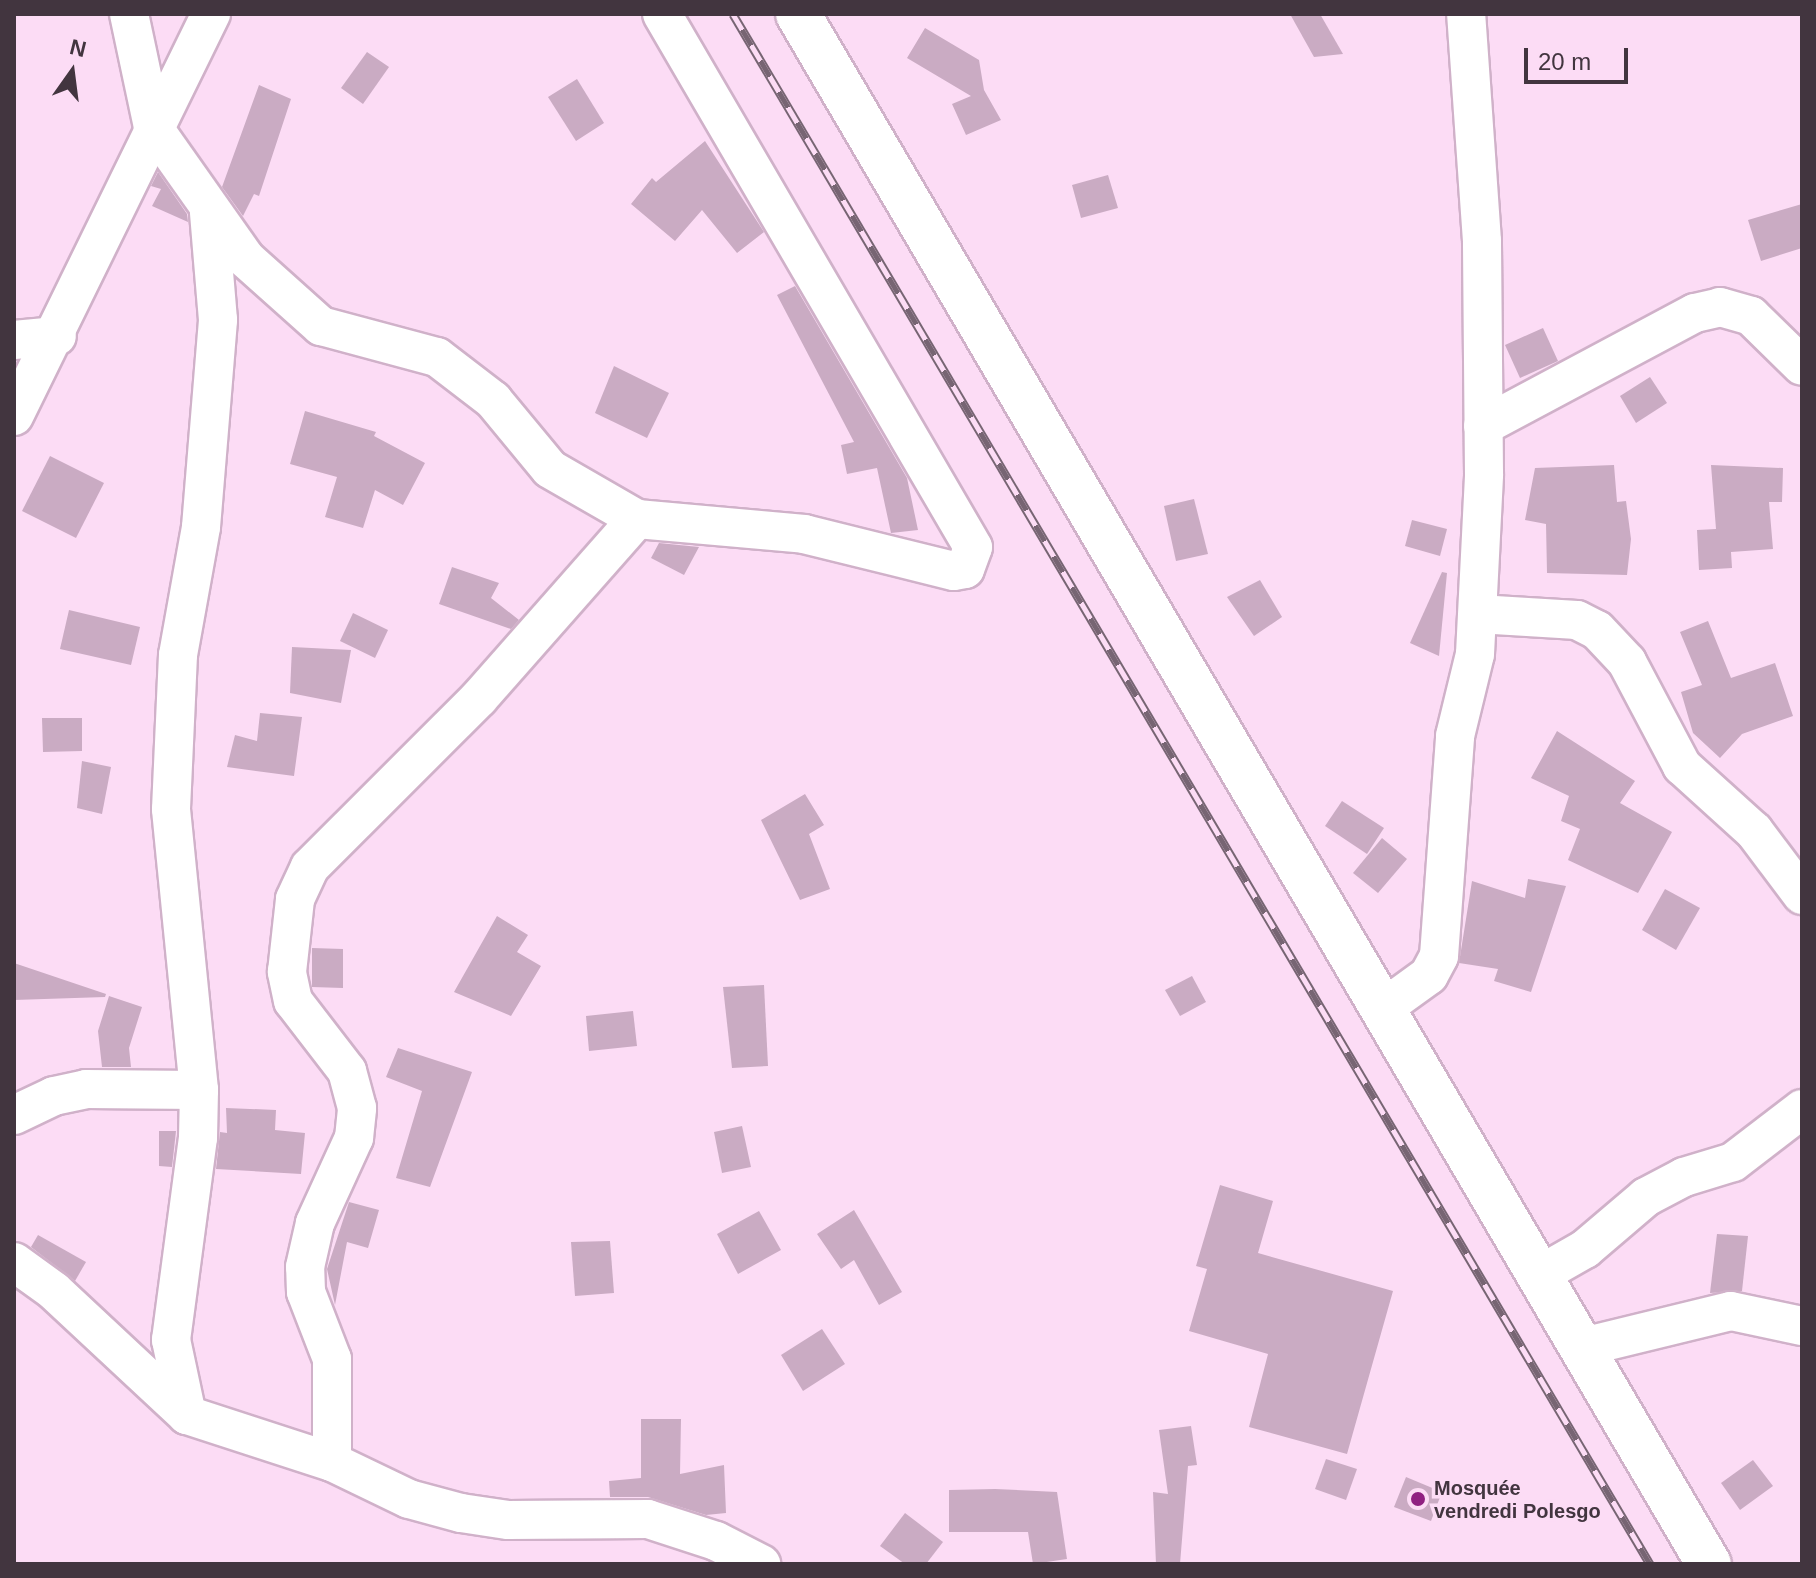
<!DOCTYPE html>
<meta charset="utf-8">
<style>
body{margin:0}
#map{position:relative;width:1816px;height:1578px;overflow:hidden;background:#fcdcf5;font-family:Helvetica,sans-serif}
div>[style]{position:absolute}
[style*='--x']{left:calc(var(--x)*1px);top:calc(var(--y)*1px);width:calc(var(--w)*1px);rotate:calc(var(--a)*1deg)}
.building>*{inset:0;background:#caabc3}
.roads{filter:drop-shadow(2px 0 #d0b1c9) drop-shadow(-2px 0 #d0b1c9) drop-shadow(0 2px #d0b1c9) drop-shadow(0 -2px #d0b1c9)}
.minor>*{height:38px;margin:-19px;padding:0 19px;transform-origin:19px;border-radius:19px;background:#fff}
.tertiary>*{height:44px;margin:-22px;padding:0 22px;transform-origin:22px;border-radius:22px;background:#fff}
.rail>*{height:9px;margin-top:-4.5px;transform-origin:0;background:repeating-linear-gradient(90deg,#fcdcf5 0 18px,#776573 0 36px);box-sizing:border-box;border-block:2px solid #776573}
.dots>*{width:22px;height:22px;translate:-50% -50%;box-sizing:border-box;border:4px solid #fcdcf5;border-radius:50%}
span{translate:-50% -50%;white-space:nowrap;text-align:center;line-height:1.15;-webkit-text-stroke:7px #fcdcf5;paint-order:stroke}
.poi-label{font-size:20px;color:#42353f;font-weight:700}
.left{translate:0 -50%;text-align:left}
.frame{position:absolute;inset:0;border:16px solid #42353f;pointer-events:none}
.north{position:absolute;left:32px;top:32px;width:80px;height:80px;-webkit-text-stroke:6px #fcdcf5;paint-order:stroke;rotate:14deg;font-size:22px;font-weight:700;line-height:32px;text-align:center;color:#42353f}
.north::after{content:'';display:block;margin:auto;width:28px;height:36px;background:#42353f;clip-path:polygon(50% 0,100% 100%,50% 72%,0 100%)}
.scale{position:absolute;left:1524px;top:48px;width:104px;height:36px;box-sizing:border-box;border:4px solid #42353f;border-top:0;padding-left:10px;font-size:24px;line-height:28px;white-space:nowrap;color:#42353f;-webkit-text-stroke:6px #fcdcf5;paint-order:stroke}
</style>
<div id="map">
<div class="building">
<i style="clip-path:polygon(1290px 14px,1320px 14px,1343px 54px,1314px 57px)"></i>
<i style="clip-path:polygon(925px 28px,979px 60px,984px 90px,1001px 120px,966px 135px,952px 104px,971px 96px,907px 58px)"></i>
<i style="clip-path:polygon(367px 52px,389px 67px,363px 104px,341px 88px)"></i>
<i style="clip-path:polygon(577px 79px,604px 123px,576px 141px,548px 97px)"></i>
<i style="clip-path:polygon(259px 85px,291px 99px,259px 196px,254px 194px,243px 216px,222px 187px)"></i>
<i style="clip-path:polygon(705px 141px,764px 232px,737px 253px,702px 210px,675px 241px,631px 204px,652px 178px,656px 182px)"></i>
<i style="clip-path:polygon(158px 172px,187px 214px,188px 222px,152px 206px,161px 189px,151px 186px)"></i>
<i style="clip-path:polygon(1108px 175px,1118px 208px,1081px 218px,1072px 185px)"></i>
<i style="clip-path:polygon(1802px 204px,1802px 248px,1761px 261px,1748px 220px)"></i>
<i style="clip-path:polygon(795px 286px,907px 478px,918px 530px,891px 533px,877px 468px,847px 474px,841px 445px,854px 442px,777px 295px)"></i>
<i style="clip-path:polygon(1543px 328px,1558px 361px,1520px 378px,1505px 345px)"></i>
<i style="clip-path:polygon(614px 366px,669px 393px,647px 438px,595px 413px)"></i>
<i style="clip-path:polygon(1650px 377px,1667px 403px,1636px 423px,1620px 396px)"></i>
<i style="clip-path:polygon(305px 411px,376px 432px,374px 436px,425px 463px,403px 505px,375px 490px,363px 528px,325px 517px,337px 477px,290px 464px)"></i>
<i style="clip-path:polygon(50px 456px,104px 483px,76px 538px,22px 511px)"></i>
<i style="clip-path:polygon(1614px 465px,1617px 502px,1626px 501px,1631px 539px,1627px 575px,1547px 573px,1546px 524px,1525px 520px,1535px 468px)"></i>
<i style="clip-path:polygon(1711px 465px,1783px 468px,1782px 502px,1769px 502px,1773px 549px,1731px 552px,1732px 568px,1699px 570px,1697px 530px,1716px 529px)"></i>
<i style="clip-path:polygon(1194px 499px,1208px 554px,1176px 561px,1164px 506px)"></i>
<i style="clip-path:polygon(1412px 520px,1447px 529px,1440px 556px,1405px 546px)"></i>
<i style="clip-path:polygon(659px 543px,699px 547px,684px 575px,651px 558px)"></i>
<i style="clip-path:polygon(452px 567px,499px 583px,491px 598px,519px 620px,511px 629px,439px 604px)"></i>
<i style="clip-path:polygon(1442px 572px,1447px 573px,1439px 656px,1410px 643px)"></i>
<i style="clip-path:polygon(1260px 580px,1282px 617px,1254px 636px,1227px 597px)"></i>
<i style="clip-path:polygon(69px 610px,140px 627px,131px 665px,60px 649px)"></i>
<i style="clip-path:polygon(353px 613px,388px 630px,375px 658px,340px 641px)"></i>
<i style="clip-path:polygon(1708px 621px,1731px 678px,1775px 663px,1793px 716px,1742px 734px,1720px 758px,1693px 733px,1681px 692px,1702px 685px,1680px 632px)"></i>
<i style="clip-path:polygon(292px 647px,351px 650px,341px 703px,290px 693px)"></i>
<i style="clip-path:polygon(260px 713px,302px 717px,294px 776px,227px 767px,235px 735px,257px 741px)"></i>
<i style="clip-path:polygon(42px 718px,82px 718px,82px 751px,43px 752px)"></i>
<i style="clip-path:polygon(1557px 731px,1635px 781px,1620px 803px,1672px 832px,1638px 893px,1568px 860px,1580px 829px,1561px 821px,1569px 796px,1531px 778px)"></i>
<i style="clip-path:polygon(82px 761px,111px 767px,102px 814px,77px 808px)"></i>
<i style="clip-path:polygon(805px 794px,824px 825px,809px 834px,830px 889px,800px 900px,761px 820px)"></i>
<i style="clip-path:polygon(1342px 801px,1384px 828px,1367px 854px,1325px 826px)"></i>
<i style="clip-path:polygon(1382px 838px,1407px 859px,1378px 893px,1353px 873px)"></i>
<i style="clip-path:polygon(1528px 879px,1566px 886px,1531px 992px,1494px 981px,1498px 969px,1459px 963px,1472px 881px,1525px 898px)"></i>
<i style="clip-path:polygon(1665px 889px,1700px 908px,1676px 950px,1642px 930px)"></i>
<i style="clip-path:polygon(497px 916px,528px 935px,517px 952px,541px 966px,511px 1016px,454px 992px)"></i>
<i style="clip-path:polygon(312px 948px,343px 949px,343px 988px,312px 987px)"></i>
<i style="clip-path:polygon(14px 963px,106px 994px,105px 997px,14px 1000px)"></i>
<i style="clip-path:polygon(1192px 976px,1206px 1002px,1180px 1016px,1165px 990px)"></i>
<i style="clip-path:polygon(764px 985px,768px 1066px,732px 1068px,723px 987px)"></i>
<i style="clip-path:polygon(109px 996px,142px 1007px,129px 1048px,131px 1067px,102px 1067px,98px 1031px)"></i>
<i style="clip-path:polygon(633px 1011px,637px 1046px,589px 1051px,586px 1016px)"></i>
<i style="clip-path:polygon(398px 1048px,472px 1072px,430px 1187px,396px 1178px,422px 1091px,386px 1077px)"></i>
<i style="clip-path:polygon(226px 1108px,276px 1110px,275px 1130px,305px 1133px,301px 1174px,216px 1169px,220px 1132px,227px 1133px)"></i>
<i style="clip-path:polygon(742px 1126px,751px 1167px,722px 1173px,714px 1132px)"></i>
<i style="clip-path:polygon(159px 1131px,176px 1131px,172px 1167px,159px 1166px)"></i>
<i style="clip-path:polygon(1220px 1185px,1273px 1201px,1258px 1253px,1393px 1291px,1347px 1454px,1249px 1427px,1268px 1354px,1189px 1331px,1207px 1269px,1196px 1266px)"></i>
<i style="clip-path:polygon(349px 1202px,379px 1210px,368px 1248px,347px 1242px,335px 1305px,327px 1269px)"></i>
<i style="clip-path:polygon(854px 1210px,902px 1292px,879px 1305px,854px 1260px,841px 1269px,817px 1234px)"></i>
<i style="clip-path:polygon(759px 1211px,781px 1250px,738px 1274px,717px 1234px)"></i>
<i style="clip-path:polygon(1717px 1234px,1748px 1236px,1742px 1291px,1710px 1293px)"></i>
<i style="clip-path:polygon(38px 1235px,86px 1262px,75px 1281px,31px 1247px)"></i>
<i style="clip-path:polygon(610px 1241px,614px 1293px,575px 1296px,571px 1242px)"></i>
<i style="clip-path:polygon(822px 1329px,845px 1364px,803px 1391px,781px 1355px)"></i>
<i style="clip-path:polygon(641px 1419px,681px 1419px,680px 1474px,724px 1465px,726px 1513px,706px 1515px,648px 1497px,610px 1497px,609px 1481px,641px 1478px)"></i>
<i style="clip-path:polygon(1191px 1426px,1197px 1465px,1188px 1466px,1180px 1564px,1156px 1564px,1153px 1492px,1168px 1494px,1159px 1430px)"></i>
<i style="clip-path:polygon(1326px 1459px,1357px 1469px,1346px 1500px,1315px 1489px)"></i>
<i style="clip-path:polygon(1753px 1460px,1773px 1486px,1740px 1510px,1721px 1483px)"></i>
<i style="clip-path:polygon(1406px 1477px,1442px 1492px,1431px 1521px,1394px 1507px)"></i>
<i style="clip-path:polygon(995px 1489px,1057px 1492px,1067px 1559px,1033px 1564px,1028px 1532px,949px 1532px,949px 1490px)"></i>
<i style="clip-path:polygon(905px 1513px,943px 1542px,926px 1564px,905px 1564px,880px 1546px)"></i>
</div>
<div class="roads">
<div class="minor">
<i style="--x:129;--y:14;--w:116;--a:78"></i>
<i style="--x:153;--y:127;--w:161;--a:54.8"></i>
<i style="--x:246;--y:259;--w:101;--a:41.8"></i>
<i style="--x:321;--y:326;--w:120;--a:15"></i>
<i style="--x:437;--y:357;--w:71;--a:37.5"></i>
<i style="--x:493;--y:400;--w:89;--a:50.4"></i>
<i style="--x:550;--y:469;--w:100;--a:29.9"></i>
<i style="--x:637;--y:519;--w:168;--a:5.1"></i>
<i style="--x:804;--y:534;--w:154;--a:13.9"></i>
<i style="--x:954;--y:571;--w:11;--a:-10"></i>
<i style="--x:965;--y:569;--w:23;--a:-70"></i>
<i style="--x:973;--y:547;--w:617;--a:-120.26"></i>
<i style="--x:14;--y:340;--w:43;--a:-5.3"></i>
<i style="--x:14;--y:416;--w:448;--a:-63.9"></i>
<i style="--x:1483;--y:426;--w:240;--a:-28.1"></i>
<i style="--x:1695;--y:313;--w:26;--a:-13"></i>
<i style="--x:1720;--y:307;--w:32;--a:16"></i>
<i style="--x:1751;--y:316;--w:71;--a:44.4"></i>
<i style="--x:1478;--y:614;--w:99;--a:3.5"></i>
<i style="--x:1577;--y:620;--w:22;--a:27"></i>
<i style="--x:1597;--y:630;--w:44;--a:46.8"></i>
<i style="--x:1627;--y:662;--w:118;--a:62.1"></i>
<i style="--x:1682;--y:766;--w:97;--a:42.1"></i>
<i style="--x:1754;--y:831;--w:80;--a:53.1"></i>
<i style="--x:1385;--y:1007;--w:54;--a:-36"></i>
<i style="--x:1429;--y:975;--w:21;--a:-62"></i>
<i style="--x:1439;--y:956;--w:221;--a:-85.8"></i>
<i style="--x:1455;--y:736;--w:84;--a:-76.3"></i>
<i style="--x:1475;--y:654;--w:180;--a:-87.1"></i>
<i style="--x:1484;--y:474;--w:233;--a:-90.5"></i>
<i style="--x:1482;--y:241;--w:228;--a:-94"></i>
<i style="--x:14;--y:1115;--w:44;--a:-25.4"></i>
<i style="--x:54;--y:1096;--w:33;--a:-12"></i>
<i style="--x:86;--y:1089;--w:113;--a:0.5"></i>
<i style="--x:14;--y:1262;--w:49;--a:35.9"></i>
<i style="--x:54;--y:1291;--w:182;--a:43"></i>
<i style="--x:187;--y:1415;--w:152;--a:18"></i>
<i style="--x:332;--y:1462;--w:85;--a:25.7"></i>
<i style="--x:409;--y:1499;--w:54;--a:15.1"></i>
<i style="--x:461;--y:1513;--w:48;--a:8.5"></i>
<i style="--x:508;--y:1520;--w:140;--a:-0.4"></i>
<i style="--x:648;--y:1519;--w:71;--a:17.9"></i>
<i style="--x:716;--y:1541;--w:51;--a:27.1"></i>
<i style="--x:1541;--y:1274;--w:51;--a:-29.6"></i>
<i style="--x:1585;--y:1249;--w:80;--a:-40.4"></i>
<i style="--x:1646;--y:1197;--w:43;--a:-27.8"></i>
<i style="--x:1684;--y:1177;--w:51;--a:-17"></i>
<i style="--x:1733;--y:1162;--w:87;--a:-37.5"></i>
<i style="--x:1583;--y:1347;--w:152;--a:-13.7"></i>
<i style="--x:1731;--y:1311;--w:73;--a:11.9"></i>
<i style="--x:187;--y:1415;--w:77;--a:-102"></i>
<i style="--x:171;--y:1340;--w:204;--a:-82.4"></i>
<i style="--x:198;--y:1138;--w:48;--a:-88.8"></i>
<i style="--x:199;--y:1090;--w:282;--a:-95.7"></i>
<i style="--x:171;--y:809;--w:154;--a:-87.4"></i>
<i style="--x:178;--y:655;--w:130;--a:-79.8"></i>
<i style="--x:201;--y:527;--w:208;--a:-85.3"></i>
<i style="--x:218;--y:320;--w:108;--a:-94.8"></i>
<i style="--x:332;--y:1462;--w:103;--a:-90"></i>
<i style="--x:332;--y:1359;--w:72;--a:-111.2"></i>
<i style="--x:306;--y:1292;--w:25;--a:-92"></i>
<i style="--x:305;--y:1267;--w:45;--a:-77.2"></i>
<i style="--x:315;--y:1223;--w:94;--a:-65.4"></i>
<i style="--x:354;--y:1138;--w:30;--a:-84"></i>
<i style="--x:357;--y:1108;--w:38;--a:-105"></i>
<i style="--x:347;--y:1071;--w:88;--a:-127.6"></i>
<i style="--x:293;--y:1001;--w:30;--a:-102"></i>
<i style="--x:287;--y:972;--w:73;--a:-83.7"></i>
<i style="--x:295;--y:899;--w:35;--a:-65"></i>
<i style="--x:310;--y:867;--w:239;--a:-45"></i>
<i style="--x:479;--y:698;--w:239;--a:-48.6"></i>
</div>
<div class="tertiary">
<i style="--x:798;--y:14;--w:1798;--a:59.56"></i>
</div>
</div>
<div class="rail">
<i style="--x:733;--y:14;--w:1801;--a:59.39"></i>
</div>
<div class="dots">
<i style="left:1418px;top:1499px;background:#902081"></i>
</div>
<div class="poi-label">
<span class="left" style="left:1434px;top:1500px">Mosquée<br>vendredi Polesgo</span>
</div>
<div class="frame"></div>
<div class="north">N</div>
<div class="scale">20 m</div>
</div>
